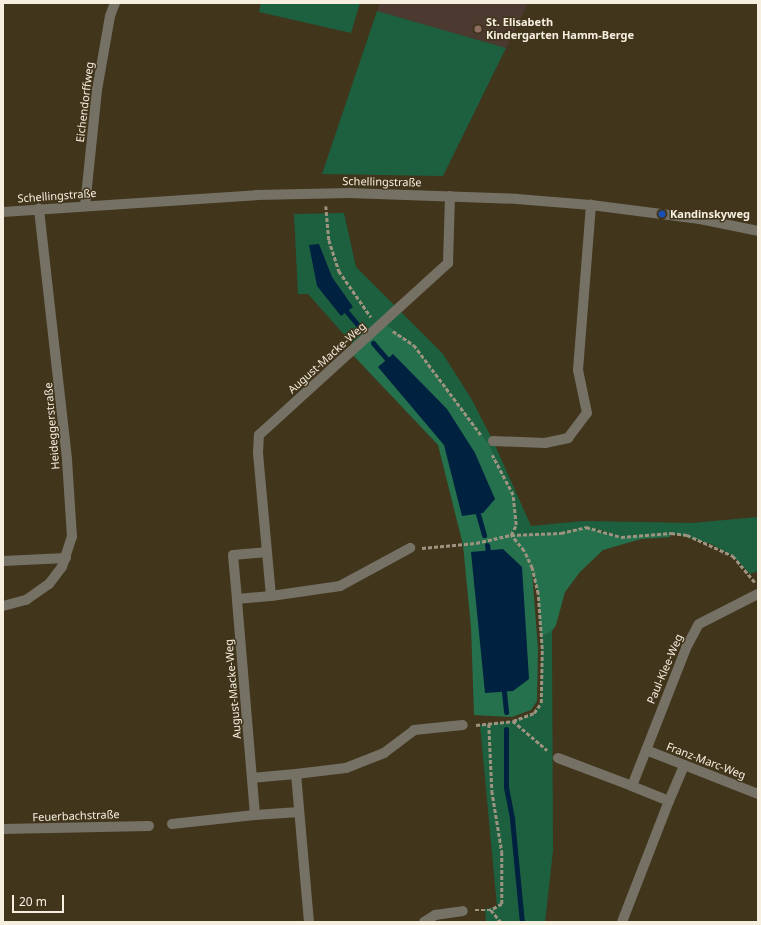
<!DOCTYPE html>
<meta charset="utf-8">
<style>
body{margin:0}
#map{position:relative;width:761px;height:925px;overflow:hidden;background:#41351c;font-family:"Noto Sans",sans-serif}
div>[style]{position:absolute}
[style*='--x']{left:calc(var(--x)*1px);top:calc(var(--y)*1px);width:calc(var(--w)*1px);rotate:calc(var(--a)*1deg)}
.education>*{inset:0;background:#4c3a30}
.green>*{inset:0;background:#1c6040}
.forest>*{inset:0;background:#25704d}
.water>*{inset:0;background:#002140}
.stream>*{height:5px;margin:-2.5px;padding:0 2.5px;transform-origin:2.5px;border-radius:2.5px;background:#002140}
.path>*{height:2.5px;margin-top:-1.25px;transform-origin:0;background:repeating-linear-gradient(90deg,#9d937f 0 4px,transparent 0 6px)}
.minor>*{height:10px;margin:-5px;padding:0 5px;transform-origin:5px;border-radius:5px;background:#757165}
.dots>*{width:11px;height:11px;translate:-50% -50%;box-sizing:border-box;border:2px solid #41351c;border-radius:50%}
span{translate:-50% -50%;white-space:nowrap;text-align:center;line-height:1.15;-webkit-text-stroke:3px #41351c;paint-order:stroke}
.poi-label{font-size:11px;color:#f6eedf;font-weight:700}
.left{translate:0 -50%;text-align:left}
.street-label{font-size:11px;color:#f6eedf}
.frame{position:absolute;inset:0;border:4px solid #f6eedf;pointer-events:none}
.scale{position:absolute;left:12px;top:895px;width:52px;height:18px;box-sizing:border-box;border:2px solid #f6eedf;border-top:0;padding-left:5px;font-size:12px;line-height:14px;white-space:nowrap;color:#f6eedf;-webkit-text-stroke:3px #41351c;paint-order:stroke}
</style>
<div id="map">
<div class="education">
<i style="clip-path:polygon(380px 3px,528px 3px,506px 48px,377px 11px)"></i>
</div>
<div class="green">
<i style="clip-path:polygon(261px 3px,360px 3px,351px 33px,259px 12px)"></i>
<i style="clip-path:polygon(377px 11px,506px 48px,443px 176px,322px 174px)"></i>
<i style="clip-path:polygon(344px 213px,356px 267px,443px 354px,472px 400px,493px 441px,531px 526px,584px 521px,692px 523px,758px 517px,758px 571px,750px 574px,733px 556px,711px 544px,671px 533px,621px 537px,597px 529px,575px 529px,561px 533px,511px 535px,516px 524px,488px 443px,414px 345px,384px 323px,356px 348px,308px 294px,298px 294px,294px 214px)"></i>
<i style="clip-path:polygon(552px 631px,553px 851px,545px 922px,486px 922px,485px 909px,497px 907px,480px 725px,513px 721px,534px 713px,541px 702px,541px 637px)"></i>
</div>
<div class="forest">
<i style="clip-path:polygon(384px 323px,414px 345px,488px 443px,513px 495px,516px 525px,511px 535px,561px 533px,586px 527px,620px 537px,671px 533px,670px 537px,641px 539px,603px 550px,580px 572px,565px 592px,556px 625px,552px 631px,541px 637px,538px 594px,532px 570px,538px 649px,537px 701px,531px 710px,512px 717px,474px 715px,471px 627px,463px 545px,438px 445px,351px 353px)"></i>
</div>
<div class="water">
<i style="clip-path:polygon(319px 244px,332px 277px,353px 307px,341px 316px,317px 286px,309px 245px)"></i>
<i style="clip-path:polygon(393px 354px,447px 409px,475px 453px,495px 499px,483px 513px,462px 516px,444px 445px,378px 367px)"></i>
<i style="clip-path:polygon(503px 549px,522px 567px,529px 679px,513px 691px,485px 693px,471px 552px)"></i>
</div>
<div class="stream">
<i style="--x:347;--y:312;--w:23;--a:50"></i>
<i style="--x:373;--y:343;--w:21;--a:49"></i>
<i style="--x:478;--y:514;--w:22;--a:74"></i>
<i style="--x:487;--y:545;--w:6;--a:81"></i>
<i style="--x:504;--y:692;--w:20;--a:84"></i>
<i style="--x:506;--y:729;--w:58;--a:90"></i>
<i style="--x:506;--y:787;--w:33;--a:79"></i>
<i style="--x:512;--y:819;--w:103;--a:84.5"></i>
</div>
<div class="path">
<i style="--x:326;--y:206;--w:34;--a:85"></i>
<i style="--x:329;--y:240;--w:33;--a:72"></i>
<i style="--x:339;--y:271;--w:56;--a:55.2"></i>
<i style="--x:393;--y:331;--w:25;--a:34"></i>
<i style="--x:414;--y:345;--w:112;--a:53.3"></i>
<i style="--x:422;--y:548;--w:54;--a:-5.3"></i>
<i style="--x:476;--y:543;--w:36;--a:-13"></i>
<i style="--x:511;--y:535;--w:11;--a:-63"></i>
<i style="--x:516;--y:525;--w:30;--a:-96"></i>
<i style="--x:513;--y:495;--w:45;--a:-117.7"></i>
<i style="--x:513;--y:721;--w:45;--a:40.5"></i>
<i style="--x:489;--y:724;--w:67;--a:87.4"></i>
<i style="--x:492;--y:791;--w:62;--a:80.7"></i>
<i style="--x:502;--y:852;--w:52;--a:90"></i>
<i style="--x:502;--y:904;--w:13;--a:151"></i>
<i style="--x:491;--y:910;--w:16;--a:50"></i>
<i style="--x:476;--y:725;--w:37;--a:-6"></i>
<i style="--x:513;--y:721;--w:22;--a:-21"></i>
<i style="--x:534;--y:713;--w:12;--a:-55"></i>
<i style="--x:541;--y:703;--w:54;--a:-88.9"></i>
<i style="--x:542;--y:649;--w:55;--a:-94.2"></i>
<i style="--x:538;--y:594;--w:27;--a:-103"></i>
<i style="--x:532;--y:568;--w:19;--a:-115"></i>
<i style="--x:524;--y:551;--w:21;--a:-129"></i>
<i style="--x:511;--y:535;--w:50;--a:-2.3"></i>
<i style="--x:561;--y:533;--w:26;--a:-13"></i>
<i style="--x:586;--y:527;--w:36;--a:16"></i>
<i style="--x:621;--y:537;--w:50;--a:-4.6"></i>
<i style="--x:671;--y:533;--w:16;--a:7"></i>
<i style="--x:687;--y:535;--w:51;--a:24.5"></i>
<i style="--x:733;--y:556;--w:34;--a:50"></i>
<i style="--x:475;--y:910;--w:16;--a:0"></i>
</div>
<div class="minor">
<i style="--x:85;--y:206;--w:117;--a:-84.1"></i>
<i style="--x:97;--y:90;--w:75;--a:-80"></i>
<i style="--x:110;--y:16;--w:14;--a:-69"></i>
<i style="--x:3;--y:212;--w:254;--a:-3.8"></i>
<i style="--x:256;--y:195;--w:93;--a:-1.2"></i>
<i style="--x:349;--y:193;--w:168;--a:2"></i>
<i style="--x:517;--y:199;--w:74;--a:4.6"></i>
<i style="--x:591;--y:205;--w:110;--a:7.3"></i>
<i style="--x:700;--y:219;--w:59;--a:11.7"></i>
<i style="--x:493;--y:441;--w:52;--a:2.2"></i>
<i style="--x:545;--y:443;--w:24;--a:-12"></i>
<i style="--x:568;--y:438;--w:31;--a:-53"></i>
<i style="--x:587;--y:413;--w:44;--a:-101.8"></i>
<i style="--x:578;--y:370;--w:166;--a:-85.5"></i>
<i style="--x:3;--y:561;--w:63;--a:-2.7"></i>
<i style="--x:271;--y:596;--w:70;--a:-8.2"></i>
<i style="--x:340;--y:586;--w:80;--a:-28.5"></i>
<i style="--x:237;--y:599;--w:44;--a:-95.2"></i>
<i style="--x:233;--y:555;--w:33;--a:-5"></i>
<i style="--x:3;--y:606;--w:24;--a:-15"></i>
<i style="--x:26;--y:600;--w:28;--a:-35"></i>
<i style="--x:49;--y:584;--w:21;--a:-53"></i>
<i style="--x:62;--y:567;--w:32;--a:-72"></i>
<i style="--x:72;--y:537;--w:78;--a:-93.7"></i>
<i style="--x:67;--y:459;--w:252;--a:-96.4"></i>
<i style="--x:646;--y:750;--w:120;--a:21.4"></i>
<i style="--x:558;--y:758;--w:79;--a:20.7"></i>
<i style="--x:296;--y:774;--w:50;--a:-6.8"></i>
<i style="--x:346;--y:768;--w:41;--a:-21.5"></i>
<i style="--x:384;--y:753;--w:38;--a:-37"></i>
<i style="--x:414;--y:730;--w:49;--a:-5.8"></i>
<i style="--x:252;--y:778;--w:44;--a:-5.2"></i>
<i style="--x:296;--y:774;--w:149;--a:85"></i>
<i style="--x:669;--y:801;--w:39;--a:-67"></i>
<i style="--x:255;--y:815;--w:44;--a:-3.9"></i>
<i style="--x:172;--y:824;--w:83;--a:-6.2"></i>
<i style="--x:255;--y:815;--w:217;--a:-94.8"></i>
<i style="--x:237;--y:599;--w:34;--a:-5"></i>
<i style="--x:271;--y:596;--w:144;--a:-95.2"></i>
<i style="--x:258;--y:453;--w:18;--a:-87"></i>
<i style="--x:259;--y:435;--w:256;--a:-42.3"></i>
<i style="--x:448;--y:263;--w:67;--a:-88.3"></i>
<i style="--x:3;--y:829;--w:146;--a:-1.2"></i>
<i style="--x:424;--y:922;--w:13;--a:-32"></i>
<i style="--x:435;--y:915;--w:28;--a:-8"></i>
<i style="--x:622;--y:922;--w:130;--a:-68.8"></i>
<i style="--x:669;--y:801;--w:40;--a:-158"></i>
<i style="--x:632;--y:786;--w:148;--a:-68.6"></i>
<i style="--x:686;--y:648;--w:27;--a:-62"></i>
<i style="--x:699;--y:624;--w:66;--a:-27"></i>
</div>
<div class="dots">
<i style="left:478px;top:29px;background:#8d6e63"></i>
<i style="left:662px;top:214px;background:#1a4fb4"></i>
</div>
<div class="poi-label">
<span class="left" style="left:486px;top:29px">St. Elisabeth<br>Kindergarten Hamm-Berge</span>
<span class="left" style="left:670px;top:214px">Kandinskyweg</span>
</div>
<div class="street-label">
<span style="left:85px;top:102px;rotate:-83deg">Eichendorffweg</span>
<span style="left:382px;top:182px;rotate:1deg">Schellingstraße</span>
<span style="left:57px;top:196px;rotate:-4deg">Schellingstraße</span>
<span style="left:327px;top:358px;rotate:-42deg">August-Macke-Weg</span>
<span style="left:52px;top:426px;rotate:-95deg">Heideggerstraße</span>
<span style="left:665px;top:669px;rotate:-67deg">Paul-Klee-Weg</span>
<span style="left:233px;top:689px;rotate:-95deg">August-Macke-Weg</span>
<span style="left:706px;top:761px;rotate:21deg">Franz-Marc-Weg</span>
<span style="left:76px;top:816px;rotate:-2deg">Feuerbachstraße</span>
</div>
<div class="frame"></div>
<div class="scale">20 m</div>
</div>
